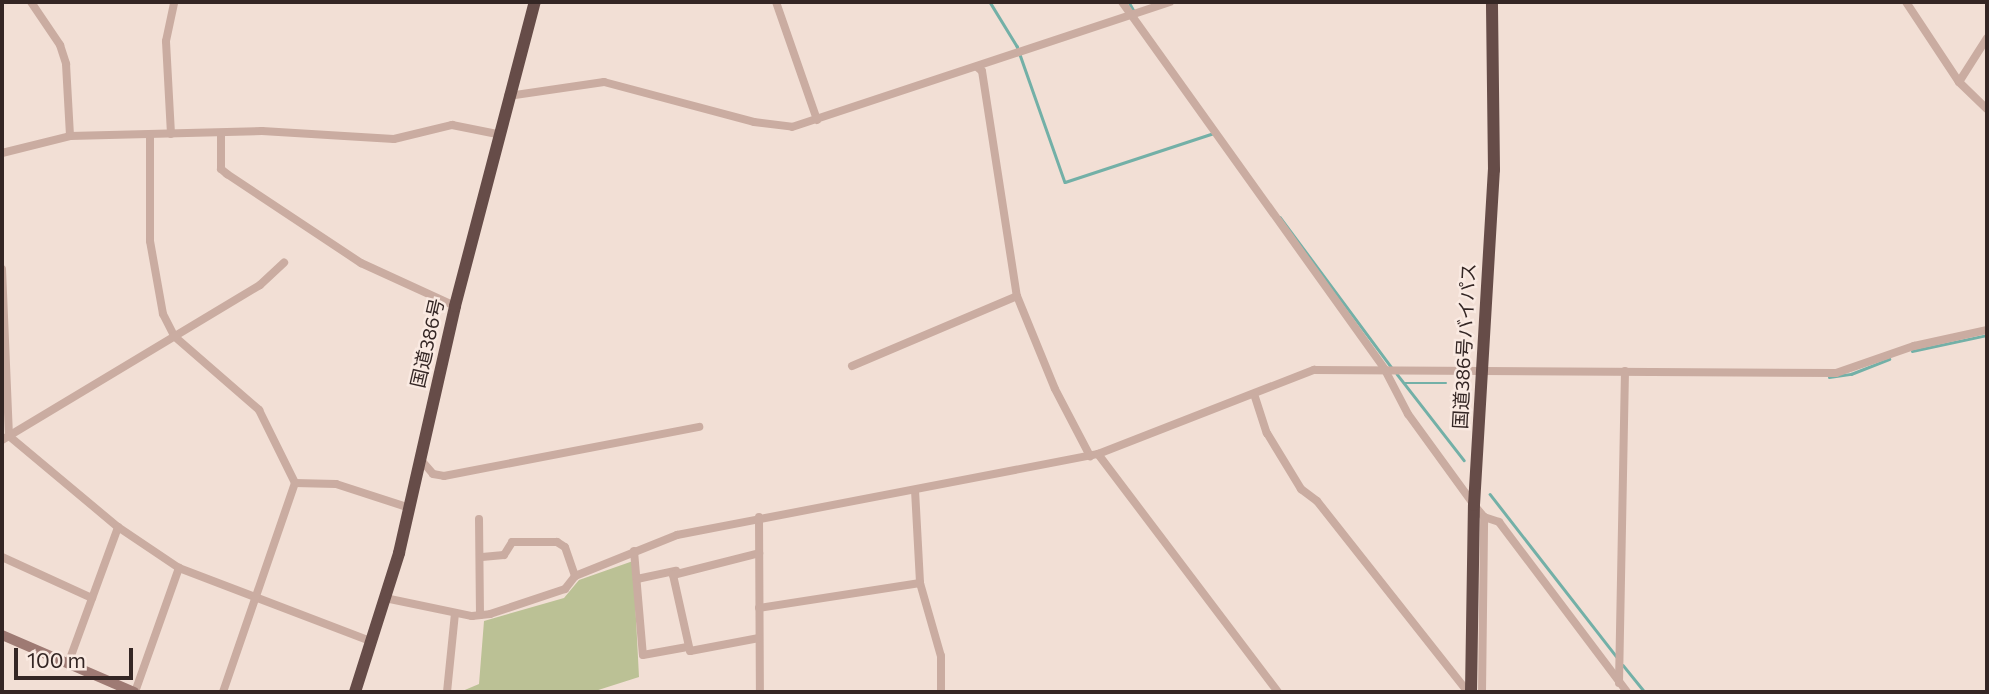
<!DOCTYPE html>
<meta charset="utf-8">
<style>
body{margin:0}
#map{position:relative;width:1989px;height:694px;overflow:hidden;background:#f2dfd5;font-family:Commissioner,"Noto Sans JP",sans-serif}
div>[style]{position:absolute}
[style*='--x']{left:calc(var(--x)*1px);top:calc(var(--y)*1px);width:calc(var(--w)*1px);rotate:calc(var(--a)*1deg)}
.green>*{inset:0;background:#bbc195}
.stream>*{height:2.5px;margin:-1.25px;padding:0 1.25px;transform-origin:1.25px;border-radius:1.25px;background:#73b0a7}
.minor>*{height:8px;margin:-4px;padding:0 4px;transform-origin:4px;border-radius:4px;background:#caaca1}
.secondary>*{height:10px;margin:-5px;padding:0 5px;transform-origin:5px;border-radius:5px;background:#9e7a73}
.trunk>*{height:12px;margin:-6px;padding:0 6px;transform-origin:6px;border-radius:6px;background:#664c48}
span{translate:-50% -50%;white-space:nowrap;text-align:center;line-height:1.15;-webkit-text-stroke:5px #faeae2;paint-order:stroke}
.street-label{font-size:19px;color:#342624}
.frame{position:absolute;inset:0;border:4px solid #342624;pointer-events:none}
.scale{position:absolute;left:14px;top:648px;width:119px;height:32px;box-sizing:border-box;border:4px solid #342624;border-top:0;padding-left:9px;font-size:21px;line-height:24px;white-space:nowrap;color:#342624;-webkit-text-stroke:5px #faeae2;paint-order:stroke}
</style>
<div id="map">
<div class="green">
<i style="clip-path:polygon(633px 561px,639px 677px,592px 692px,460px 692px,479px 684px,484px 621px,564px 598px,579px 580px)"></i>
</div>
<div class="stream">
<i style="--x:990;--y:2;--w:52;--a:58.5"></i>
<i style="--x:1017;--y:46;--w:144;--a:70.6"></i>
<i style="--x:1065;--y:182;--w:157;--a:-18.2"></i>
<i style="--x:1129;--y:2;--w:10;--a:61"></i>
<i style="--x:1280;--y:217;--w:189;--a:53.4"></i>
<i style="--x:1912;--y:351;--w:77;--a:-12"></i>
<i style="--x:1397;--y:374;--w:109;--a:52.1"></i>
<i style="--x:1829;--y:377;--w:22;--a:-8"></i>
<i style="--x:1851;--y:374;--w:41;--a:-21.5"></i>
<i style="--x:1404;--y:383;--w:42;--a:0"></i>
<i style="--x:1490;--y:494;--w:207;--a:52.1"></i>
<i style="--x:1623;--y:665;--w:35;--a:51"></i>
</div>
<div class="minor">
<i style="--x:31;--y:2;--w:52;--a:56"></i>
<i style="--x:60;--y:45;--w:20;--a:72"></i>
<i style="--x:66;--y:64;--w:72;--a:86.8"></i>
<i style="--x:776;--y:2;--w:125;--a:70.8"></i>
<i style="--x:1122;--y:2;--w:452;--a:54.4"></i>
<i style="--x:1385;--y:370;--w:50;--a:62.4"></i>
<i style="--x:1408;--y:414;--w:112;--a:54"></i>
<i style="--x:1474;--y:505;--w:16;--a:50"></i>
<i style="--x:1484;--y:517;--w:16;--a:18"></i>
<i style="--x:1499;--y:522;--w:213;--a:53"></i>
<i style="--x:1906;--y:2;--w:96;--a:56.5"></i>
<i style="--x:1959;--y:82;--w:39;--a:44"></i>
<i style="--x:977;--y:67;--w:6;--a:39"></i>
<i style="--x:982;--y:71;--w:228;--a:81.2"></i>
<i style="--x:1017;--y:296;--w:100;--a:67.8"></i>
<i style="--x:1055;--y:389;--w:76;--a:62.4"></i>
<i style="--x:1959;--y:82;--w:52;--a:-57.5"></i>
<i style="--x:508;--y:96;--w:97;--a:-8.3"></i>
<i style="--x:604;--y:82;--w:155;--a:14.9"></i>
<i style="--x:754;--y:122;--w:38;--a:7"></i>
<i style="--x:792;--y:127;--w:398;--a:-18.3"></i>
<i style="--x:171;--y:134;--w:93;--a:-93.1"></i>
<i style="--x:166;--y:41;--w:40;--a:-78"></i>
<i style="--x:150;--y:135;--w:106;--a:90"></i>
<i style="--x:150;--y:241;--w:74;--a:79.9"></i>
<i style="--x:163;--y:314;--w:25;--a:63"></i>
<i style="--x:174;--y:336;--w:113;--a:41"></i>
<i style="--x:259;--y:410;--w:81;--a:63.7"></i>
<i style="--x:295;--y:483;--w:41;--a:1.4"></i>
<i style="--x:336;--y:484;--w:78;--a:18"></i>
<i style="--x:221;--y:135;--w:34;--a:90"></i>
<i style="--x:221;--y:169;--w:8;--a:40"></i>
<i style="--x:227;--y:174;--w:161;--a:33.6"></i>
<i style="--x:361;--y:263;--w:103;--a:24.6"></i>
<i style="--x:2;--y:153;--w:70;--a:-14"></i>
<i style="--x:70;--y:136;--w:192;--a:-1.5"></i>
<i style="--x:262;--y:131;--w:132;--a:3.5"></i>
<i style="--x:394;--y:139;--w:60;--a:-13.6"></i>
<i style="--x:452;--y:125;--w:46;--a:11.3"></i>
<i style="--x:2;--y:269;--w:167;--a:87.6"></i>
<i style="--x:9;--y:436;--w:142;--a:39.9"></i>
<i style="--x:118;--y:527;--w:73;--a:33.9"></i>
<i style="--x:179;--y:568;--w:204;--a:20.9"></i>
<i style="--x:852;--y:366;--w:179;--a:-23"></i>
<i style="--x:1255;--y:397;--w:38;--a:72"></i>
<i style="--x:1267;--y:433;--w:66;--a:58.7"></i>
<i style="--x:1301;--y:489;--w:20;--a:37"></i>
<i style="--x:1317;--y:501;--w:243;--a:51.7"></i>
<i style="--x:2;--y:440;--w:301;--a:-31"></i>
<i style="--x:260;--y:285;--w:33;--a:-43"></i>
<i style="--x:1098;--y:454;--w:298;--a:52.9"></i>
<i style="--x:421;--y:460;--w:18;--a:49"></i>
<i style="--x:433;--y:474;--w:11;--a:10"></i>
<i style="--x:444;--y:476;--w:260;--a:-10.9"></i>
<i style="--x:915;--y:490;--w:93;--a:86.9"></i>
<i style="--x:920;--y:583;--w:76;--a:74"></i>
<i style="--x:941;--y:656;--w:36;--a:90"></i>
<i style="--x:759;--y:517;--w:175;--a:89.7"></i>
<i style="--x:479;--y:519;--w:96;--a:89.4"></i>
<i style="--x:634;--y:551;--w:104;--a:85.1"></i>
<i style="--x:643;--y:655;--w:45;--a:-10.3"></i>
<i style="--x:2;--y:557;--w:99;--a:24.5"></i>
<i style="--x:482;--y:557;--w:22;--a:-5"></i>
<i style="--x:504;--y:555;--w:15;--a:-58"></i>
<i style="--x:512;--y:542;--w:45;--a:0"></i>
<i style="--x:557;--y:542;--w:9;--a:32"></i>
<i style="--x:565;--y:547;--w:31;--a:71"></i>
<i style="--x:637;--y:579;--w:40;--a:-12"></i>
<i style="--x:385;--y:598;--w:89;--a:11.7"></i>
<i style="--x:472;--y:616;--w:18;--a:-6"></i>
<i style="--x:490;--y:614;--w:79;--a:-18.4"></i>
<i style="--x:565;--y:589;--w:16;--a:-52"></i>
<i style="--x:575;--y:576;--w:110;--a:-21.9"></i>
<i style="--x:677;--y:535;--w:429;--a:-10.9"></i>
<i style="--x:1098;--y:454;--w:232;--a:-21.3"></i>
<i style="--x:1314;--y:370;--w:522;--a:0.33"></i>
<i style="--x:1836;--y:373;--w:83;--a:-19.1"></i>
<i style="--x:1914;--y:346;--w:75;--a:-12.4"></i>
<i style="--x:759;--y:608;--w:163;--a:-8.8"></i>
<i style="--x:759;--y:638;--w:70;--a:169.3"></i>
<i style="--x:690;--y:651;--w:78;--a:-102.6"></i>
<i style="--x:673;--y:575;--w:89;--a:-14.3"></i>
<i style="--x:68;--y:664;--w:146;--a:-69.9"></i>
<i style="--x:1619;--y:683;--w:312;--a:-88.9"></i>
<i style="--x:135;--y:692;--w:132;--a:-70.5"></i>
<i style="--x:223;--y:692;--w:221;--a:-71"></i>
<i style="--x:447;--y:692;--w:79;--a:-84.2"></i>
<i style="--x:1482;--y:692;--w:175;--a:-89.3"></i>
</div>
<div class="secondary">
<i style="--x:2;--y:635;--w:144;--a:23.4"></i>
</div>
<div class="trunk">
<i style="--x:355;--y:692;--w:146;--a:-72.4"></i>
<i style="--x:399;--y:553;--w:253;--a:-77.2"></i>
<i style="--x:455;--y:306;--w:314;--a:-75.3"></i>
<i style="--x:1471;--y:692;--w:187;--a:-89.1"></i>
<i style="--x:1474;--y:505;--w:336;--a:-86.6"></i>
<i style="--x:1494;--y:170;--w:168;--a:-90.7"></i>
</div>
<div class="street-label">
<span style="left:427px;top:343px;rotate:-77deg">国道386号</span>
<span style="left:1464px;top:346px;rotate:-87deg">国道386号バイパス</span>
</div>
<div class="frame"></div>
<div class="scale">100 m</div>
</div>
